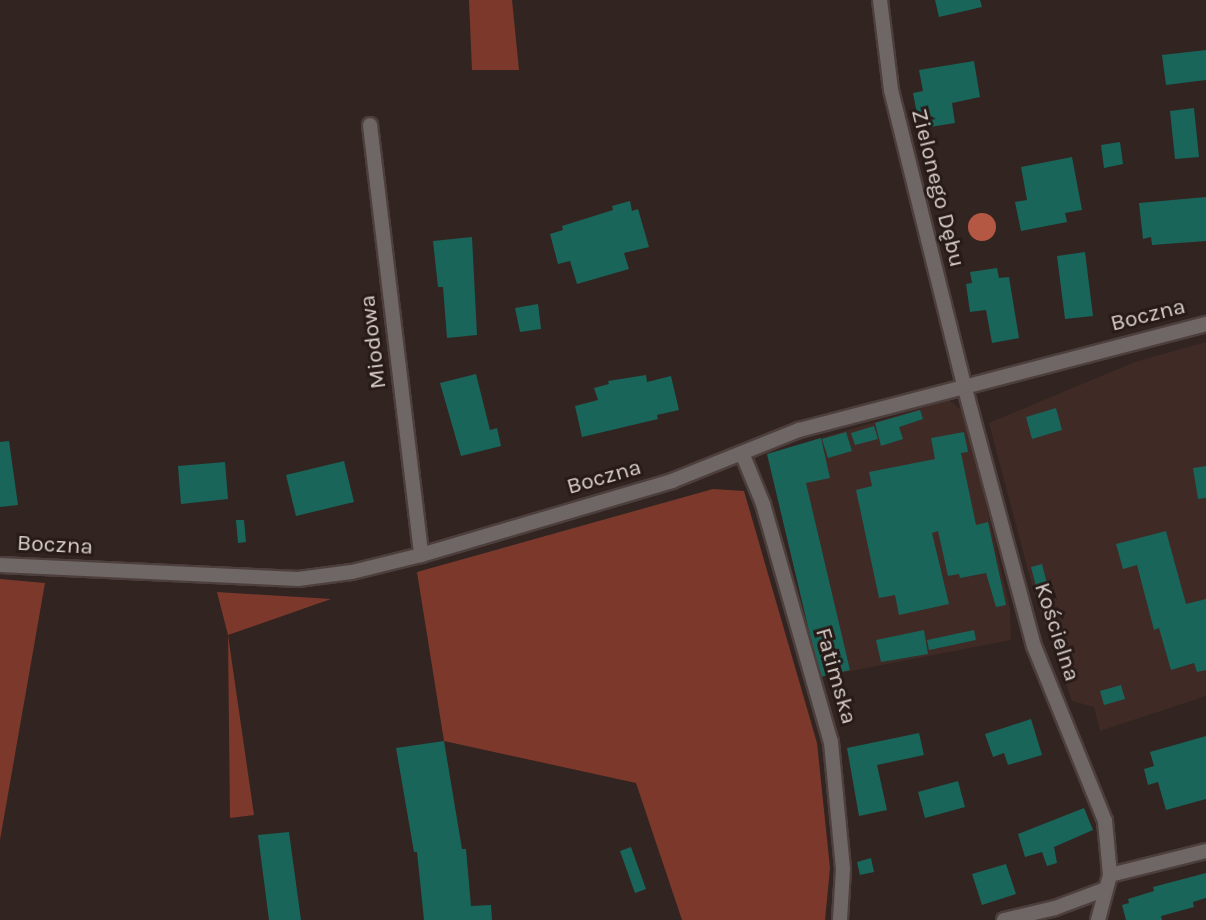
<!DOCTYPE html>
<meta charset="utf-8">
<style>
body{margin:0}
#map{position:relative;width:1206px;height:920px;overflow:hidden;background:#322421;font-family:Karla,sans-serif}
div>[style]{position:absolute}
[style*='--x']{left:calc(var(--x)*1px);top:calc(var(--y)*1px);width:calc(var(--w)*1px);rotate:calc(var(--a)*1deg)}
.built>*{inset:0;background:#3f2a26}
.green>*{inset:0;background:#7c392b}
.water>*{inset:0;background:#b45844}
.round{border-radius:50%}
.building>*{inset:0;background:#19655a}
.roads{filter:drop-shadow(2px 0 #4d3f3c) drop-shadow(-2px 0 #4d3f3c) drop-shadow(0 2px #4d3f3c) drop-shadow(0 -2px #4d3f3c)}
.street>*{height:14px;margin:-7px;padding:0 7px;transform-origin:7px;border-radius:7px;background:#6f6766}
span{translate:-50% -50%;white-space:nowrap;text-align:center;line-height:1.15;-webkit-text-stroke:6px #271a17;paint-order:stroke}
.street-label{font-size:23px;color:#d8cfcc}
</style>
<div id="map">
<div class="built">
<i style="clip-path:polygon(1206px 342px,1206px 696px,1100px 731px,1094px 707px,1072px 701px,1034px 593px,989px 423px,1135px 362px)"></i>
<i style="clip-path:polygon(949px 400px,965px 413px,1010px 609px,1011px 640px,820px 677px,767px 454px)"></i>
</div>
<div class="green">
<i style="clip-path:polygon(469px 0,512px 0,519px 70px,472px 70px)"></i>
<i style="clip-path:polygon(713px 489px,744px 491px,817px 743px,830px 868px,825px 920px,682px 920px,636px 783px,444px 741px,417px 572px)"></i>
<i style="clip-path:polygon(0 579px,45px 583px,0 840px)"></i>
<i style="clip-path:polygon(217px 592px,331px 599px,228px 635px,254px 815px,230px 818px,228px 635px)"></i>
</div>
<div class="water">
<i class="round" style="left:968px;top:213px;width:28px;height:28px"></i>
</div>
<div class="building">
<i style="clip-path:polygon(935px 0,980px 0,982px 7px,939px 17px)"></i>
<i style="clip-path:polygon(1206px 50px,1206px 80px,1166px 85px,1162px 55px)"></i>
<i style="clip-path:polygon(974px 61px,980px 97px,952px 103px,955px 123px,930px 127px,927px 112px,917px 114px,913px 93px,923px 91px,919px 70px)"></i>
<i style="clip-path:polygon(1194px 108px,1199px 157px,1175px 159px,1170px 111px)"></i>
<i style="clip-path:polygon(1120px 142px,1123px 164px,1104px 168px,1101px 145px)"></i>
<i style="clip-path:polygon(1072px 157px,1082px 210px,1065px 213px,1067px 222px,1021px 231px,1015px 202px,1027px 200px,1021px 167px)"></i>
<i style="clip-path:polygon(1206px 197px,1206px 241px,1152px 245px,1151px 237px,1143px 239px,1139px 203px)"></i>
<i style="clip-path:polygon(630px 201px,632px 211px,638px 209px,649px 247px,624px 253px,629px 269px,577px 284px,570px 261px,558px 264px,550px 234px,563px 230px,562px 226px,613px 210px,612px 206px)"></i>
<i style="clip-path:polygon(472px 237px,477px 335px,447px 338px,443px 287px,438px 287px,433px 241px)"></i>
<i style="clip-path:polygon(1085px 252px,1093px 316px,1065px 319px,1057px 256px)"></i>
<i style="clip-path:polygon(997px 268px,999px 278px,1009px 277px,1019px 338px,992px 343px,986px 310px,970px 312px,966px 284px,972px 283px,970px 272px)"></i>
<i style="clip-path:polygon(538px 304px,541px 329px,520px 332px,515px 308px)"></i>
<i style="clip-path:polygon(476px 374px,490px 430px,497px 428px,501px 446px,461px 456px,440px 383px)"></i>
<i style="clip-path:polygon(646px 375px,647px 382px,671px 376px,679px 410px,657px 415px,658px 419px,582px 437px,575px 406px,598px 400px,594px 388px,609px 384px,608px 381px)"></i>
<i style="clip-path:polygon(1056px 408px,1062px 430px,1032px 439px,1026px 417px)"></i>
<i style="clip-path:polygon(920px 410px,923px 419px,899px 427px,903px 439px,881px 446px,875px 423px)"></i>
<i style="clip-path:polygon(874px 426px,878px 439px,855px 445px,851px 433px)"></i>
<i style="clip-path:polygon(846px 432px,852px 451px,828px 458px,822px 439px)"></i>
<i style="clip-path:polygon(964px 432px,968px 452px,961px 453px,976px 525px,988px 522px,1006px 605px,996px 607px,986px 573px,960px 578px,959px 574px,948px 576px,938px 531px,932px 533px,949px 604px,899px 615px,895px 595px,879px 598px,856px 490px,872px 486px,869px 472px,935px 459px,931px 438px)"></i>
<i style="clip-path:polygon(821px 438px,830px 478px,806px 483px,850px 670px,820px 677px,767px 454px)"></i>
<i style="clip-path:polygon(9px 441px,18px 505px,0 507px,0 442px)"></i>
<i style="clip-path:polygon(344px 461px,354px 502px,296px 516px,286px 475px)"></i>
<i style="clip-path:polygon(225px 462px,228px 499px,181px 504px,178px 466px)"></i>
<i style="clip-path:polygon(1206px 466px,1206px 498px,1198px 499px,1193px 468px)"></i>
<i style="clip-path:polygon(236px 520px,244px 520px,246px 542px,238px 543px)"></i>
<i style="clip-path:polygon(1166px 531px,1186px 604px,1206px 599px,1206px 670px,1197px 672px,1194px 663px,1171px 670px,1159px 628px,1154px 630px,1137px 565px,1123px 569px,1116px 544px)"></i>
<i style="clip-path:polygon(1042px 564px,1049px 591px,1038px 594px,1031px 567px)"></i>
<i style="clip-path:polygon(924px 630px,928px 654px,881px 662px,876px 640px)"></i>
<i style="clip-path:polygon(974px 630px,976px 640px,929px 650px,927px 640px)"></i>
<i style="clip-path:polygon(1121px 685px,1125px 699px,1104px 705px,1100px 691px)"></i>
<i style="clip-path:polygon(1031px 719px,1042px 755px,1008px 765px,1004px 753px,993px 757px,985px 734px)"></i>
<i style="clip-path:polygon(919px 733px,924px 755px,877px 765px,887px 810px,859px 816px,847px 748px)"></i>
<i style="clip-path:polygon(1206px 736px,1206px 799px,1166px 810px,1158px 782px,1148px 785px,1144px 769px,1154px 766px,1150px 752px)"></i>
<i style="clip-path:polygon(444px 741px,462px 849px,466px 849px,471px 906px,491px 905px,492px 920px,424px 920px,417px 852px,414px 852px,396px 748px)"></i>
<i style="clip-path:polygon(958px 781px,965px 807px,925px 818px,918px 792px)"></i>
<i style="clip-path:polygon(1084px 808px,1093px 830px,1054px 847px,1057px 863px,1047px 866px,1042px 852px,1025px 857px,1018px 834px)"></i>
<i style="clip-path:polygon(289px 832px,301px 920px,269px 920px,258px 835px)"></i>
<i style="clip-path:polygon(631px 847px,646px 889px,635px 893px,620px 851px)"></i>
<i style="clip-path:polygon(871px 858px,874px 872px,860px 875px,857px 862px)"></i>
<i style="clip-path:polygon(1006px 864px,1016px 894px,982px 905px,972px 874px)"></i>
<i style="clip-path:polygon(1206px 873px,1206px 898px,1193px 902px,1194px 907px,1161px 916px,1162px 920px,1126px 920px,1122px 905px,1129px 903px,1128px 899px,1154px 891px,1153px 887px)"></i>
</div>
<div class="roads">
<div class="street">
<i style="--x:880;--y:0;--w:91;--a:83"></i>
<i style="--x:891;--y:90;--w:304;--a:76.1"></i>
<i style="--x:964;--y:385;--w:270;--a:75"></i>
<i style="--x:1034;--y:646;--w:189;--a:67.9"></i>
<i style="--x:1105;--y:821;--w:54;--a:84.7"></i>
<i style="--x:1110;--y:875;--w:47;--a:104.9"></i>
<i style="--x:370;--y:125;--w:433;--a:83.2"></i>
<i style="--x:742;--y:453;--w:55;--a:67.6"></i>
<i style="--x:763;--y:504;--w:248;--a:74.1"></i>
<i style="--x:831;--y:742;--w:128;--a:84.6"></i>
<i style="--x:843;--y:869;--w:51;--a:93.4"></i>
<i style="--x:0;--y:565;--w:298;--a:2.7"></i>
<i style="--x:298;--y:579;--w:54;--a:-7.4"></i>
<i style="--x:352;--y:572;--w:71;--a:-13.8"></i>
<i style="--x:421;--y:555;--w:262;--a:-16.4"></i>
<i style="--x:672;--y:481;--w:137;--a:-21.9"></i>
<i style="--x:799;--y:430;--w:421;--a:-14.6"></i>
<i style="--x:1110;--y:875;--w:99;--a:-14"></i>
<i style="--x:1004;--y:920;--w:52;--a:-13.2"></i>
<i style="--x:1055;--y:908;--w:54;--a:-20.4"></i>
</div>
</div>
<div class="street-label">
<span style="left:938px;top:188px;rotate:76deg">Zielonego Dębu</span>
<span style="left:1148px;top:315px;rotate:-14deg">Boczna</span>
<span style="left:373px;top:342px;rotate:-97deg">Miodowa</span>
<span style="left:604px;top:477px;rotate:-16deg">Boczna</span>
<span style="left:55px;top:545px;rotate:3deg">Boczna</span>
<span style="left:1057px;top:632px;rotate:72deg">Kościelna</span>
<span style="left:836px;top:676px;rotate:74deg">Fatimska</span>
</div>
</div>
